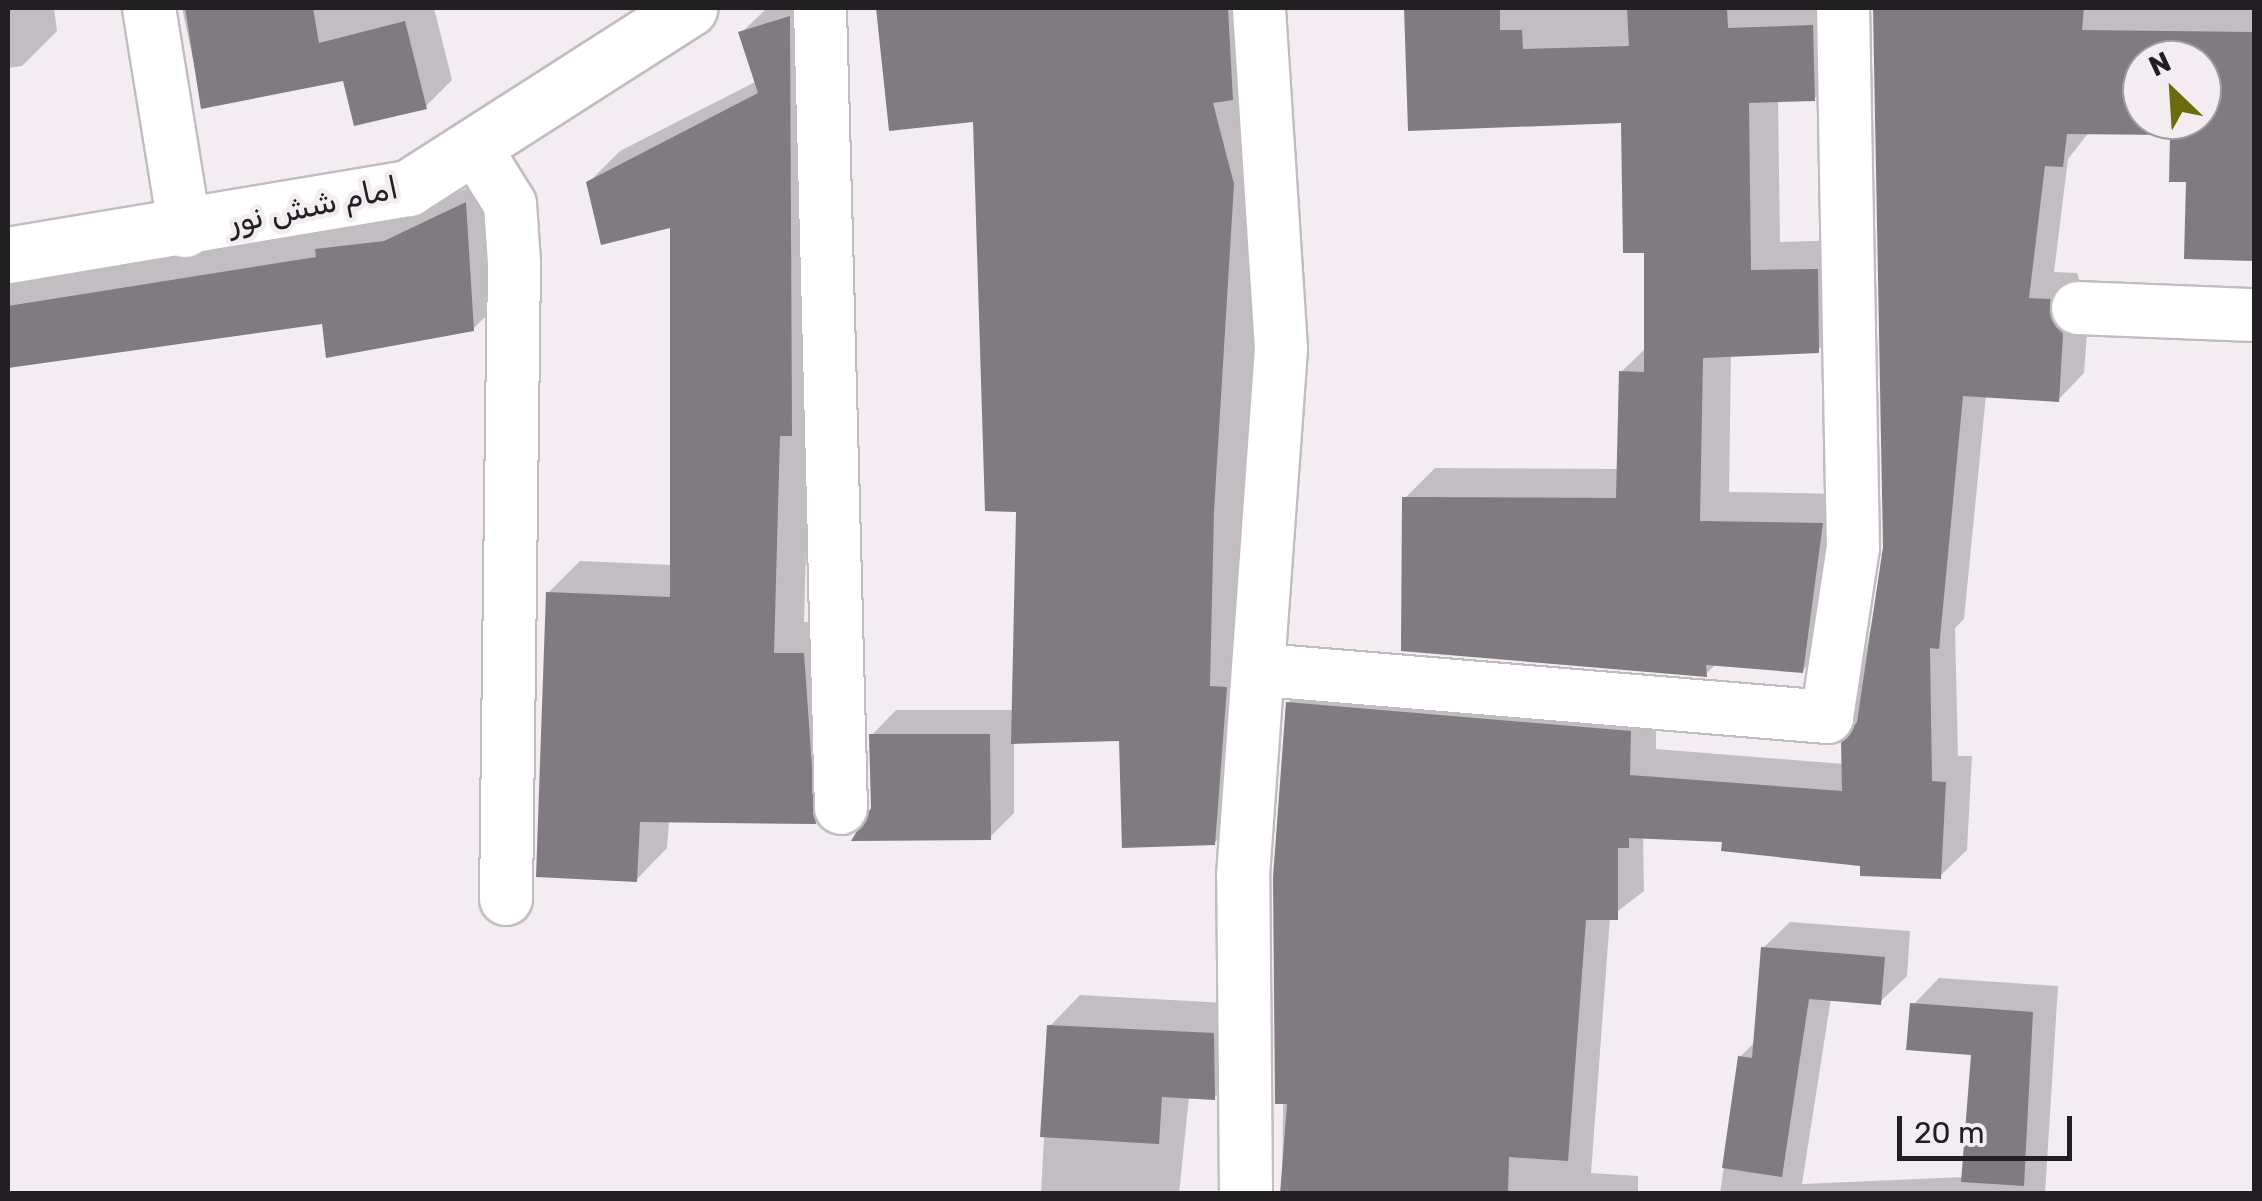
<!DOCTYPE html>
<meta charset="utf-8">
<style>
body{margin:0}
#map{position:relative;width:2262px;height:1201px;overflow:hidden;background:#f3edf2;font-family:Rubik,Vazirmatn,sans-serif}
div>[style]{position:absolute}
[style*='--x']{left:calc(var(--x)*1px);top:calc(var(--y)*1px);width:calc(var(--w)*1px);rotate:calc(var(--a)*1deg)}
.shadow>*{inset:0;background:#0003}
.building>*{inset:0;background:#807b80}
.roads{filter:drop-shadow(2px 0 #c1bcc1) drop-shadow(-2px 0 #c1bcc1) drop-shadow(0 2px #c1bcc1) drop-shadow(0 -2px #c1bcc1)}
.minor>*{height:52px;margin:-26px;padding:0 26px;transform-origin:26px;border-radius:26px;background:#fff}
.tertiary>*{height:55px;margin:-27.5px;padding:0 27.5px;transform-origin:27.5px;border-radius:27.5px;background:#fff}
span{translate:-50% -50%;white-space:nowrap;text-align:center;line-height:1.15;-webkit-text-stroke:10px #f3edf2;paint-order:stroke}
.street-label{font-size:32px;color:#211f21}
.frame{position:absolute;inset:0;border:10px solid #211f21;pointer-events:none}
.north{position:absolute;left:2122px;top:40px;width:100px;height:100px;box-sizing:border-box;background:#f3edf2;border:2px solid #9f9b9e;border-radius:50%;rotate:335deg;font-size:28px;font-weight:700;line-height:40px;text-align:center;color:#211f21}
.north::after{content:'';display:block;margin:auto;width:35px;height:45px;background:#6c6c0d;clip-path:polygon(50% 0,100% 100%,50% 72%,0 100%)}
.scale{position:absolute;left:1897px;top:1116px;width:175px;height:45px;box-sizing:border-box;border:5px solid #211f21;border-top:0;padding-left:12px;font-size:30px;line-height:35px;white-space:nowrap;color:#211f21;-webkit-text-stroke:8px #f3edf2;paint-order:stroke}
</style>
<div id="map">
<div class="shadow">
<i style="clip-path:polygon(8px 8px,54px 8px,57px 31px,22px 66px,8px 68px)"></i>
<i style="clip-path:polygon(182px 8px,434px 8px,452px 80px,426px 106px,345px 78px,203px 106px)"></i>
<i style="clip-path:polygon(767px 8px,821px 8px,804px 622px,835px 623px,846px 790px,815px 822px,669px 820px,667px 848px,636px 880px,548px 593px,580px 561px,673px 565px,673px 224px,588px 183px,620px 151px,757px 81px,741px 33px)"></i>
<i style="clip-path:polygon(879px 8px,1259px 8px,1262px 156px,1239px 657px,1244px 813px,1214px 843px,1121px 738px,1014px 742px,1014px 813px,990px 837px,873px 809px,872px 735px,896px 710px,1014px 710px,1018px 510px,975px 120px,891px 129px)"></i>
<i style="clip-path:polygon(1407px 8px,1842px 8px,1844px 69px,1814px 99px,1778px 100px,1780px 242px,1847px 240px,1848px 320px,1818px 350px,1731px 354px,1729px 492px,1851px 494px,1832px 641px,1802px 671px,1717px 663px,1706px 674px,1405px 498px,1435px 468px,1620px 469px,1621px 372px,1647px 347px,1646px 250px,1624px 120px,1410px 128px)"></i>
<i style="clip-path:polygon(evenodd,1875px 8px,2254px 8px,2254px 258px,2186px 256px,2189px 180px,2172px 132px,2090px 131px,2068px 159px,2054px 272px,2077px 273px,2089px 306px,2084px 373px,2058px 400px,1986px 395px,1964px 619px,1955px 628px,1958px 756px,1972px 756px,1967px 850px,1940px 876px,1725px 839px,1643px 836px,1644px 891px,1610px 917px,1591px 1173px,1638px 1176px,1638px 1194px,1282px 1194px,1288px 703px,1315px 676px,1656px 705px,1656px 749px,1844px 764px,1886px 548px,1875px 8px,2142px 60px,2202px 60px,2202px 120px,2142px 120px,2142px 60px)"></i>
<i style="clip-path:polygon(495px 175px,502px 300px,473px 329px,324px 322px,8px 366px,8px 282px,337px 230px,347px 221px,416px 212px)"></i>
<i style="clip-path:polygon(1790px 922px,1910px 931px,1907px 976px,1880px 1002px,1831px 998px,1802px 1184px,1964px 1177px,1974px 1053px,1913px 1005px,1939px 978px,2058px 986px,2045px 1194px,1720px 1194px,1740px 1057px,1756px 1041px,1763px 948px)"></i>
<i style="clip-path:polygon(1080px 995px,1244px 1004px,1245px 1067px,1214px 1098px,1189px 1096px,1179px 1194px,1041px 1194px,1050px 1026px)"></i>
</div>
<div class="building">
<i style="clip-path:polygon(185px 8px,313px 8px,319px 43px,405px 21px,427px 109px,354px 126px,343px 81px,201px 109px)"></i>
<i style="clip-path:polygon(876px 8px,1228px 8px,1233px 100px,1213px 103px,1234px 184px,1214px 511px,1210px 686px,1227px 687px,1215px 845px,1122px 848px,1119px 741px,1011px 744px,1016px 512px,985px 511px,973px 122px,889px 131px)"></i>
<i style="clip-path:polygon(1404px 8px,1500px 8px,1500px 30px,1522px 30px,1523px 49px,1629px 46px,1627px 8px,1727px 8px,1728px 28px,1813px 25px,1815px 101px,1749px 103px,1751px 270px,1818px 269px,1819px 353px,1703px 358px,1700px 521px,1823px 523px,1803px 673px,1706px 665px,1707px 677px,1401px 651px,1402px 497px,1616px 498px,1619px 371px,1644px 372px,1644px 253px,1623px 253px,1621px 123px,1408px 131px)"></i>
<i style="clip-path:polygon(evenodd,1873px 8px,2084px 8px,2082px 30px,2254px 32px,2254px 261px,2184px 259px,2186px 182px,2169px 182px,2170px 135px,2067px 134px,2063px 167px,2045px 166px,2029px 298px,2050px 299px,2063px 334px,2059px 402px,1963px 396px,1939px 649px,1930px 648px,1932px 781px,1946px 782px,1941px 879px,1860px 876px,1860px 866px,1721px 851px,1722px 842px,1629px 838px,1629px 848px,1618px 848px,1618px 920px,1586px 920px,1568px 1161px,1509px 1157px,1508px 1194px,1280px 1194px,1287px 1104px,1275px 1104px,1273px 877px,1286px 702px,1631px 731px,1630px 775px,1842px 791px,1841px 743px,1857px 722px,1883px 547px,1873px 8px,2142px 60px,2202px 60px,2202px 120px,2142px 120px,2142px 60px)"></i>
<i style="clip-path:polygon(790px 16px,792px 436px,780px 436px,774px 653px,804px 653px,816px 824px,640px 822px,637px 882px,536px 877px,546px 592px,670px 597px,670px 228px,601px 245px,586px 182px,758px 93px,738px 32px)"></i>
<i style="clip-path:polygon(466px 202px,474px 331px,326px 358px,322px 324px,8px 368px,8px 306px,316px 257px,315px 249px,384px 241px)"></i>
<i style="clip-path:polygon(869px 734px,990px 734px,991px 840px,851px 841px,871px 808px)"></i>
<i style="clip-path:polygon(1761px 947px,1885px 957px,1881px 1005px,1809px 999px,1782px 1177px,1722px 1168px,1738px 1056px,1752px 1058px)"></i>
<i style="clip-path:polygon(1910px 1003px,2033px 1012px,2024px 1186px,1961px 1182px,1971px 1055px,1906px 1050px)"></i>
<i style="clip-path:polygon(1047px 1025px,1214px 1033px,1215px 1100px,1162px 1097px,1159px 1144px,1040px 1137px)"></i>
</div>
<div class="roads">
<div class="minor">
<i style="--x:149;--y:8;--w:226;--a:80.8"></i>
<i style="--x:820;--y:8;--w:800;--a:88.5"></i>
<i style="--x:475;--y:148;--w:66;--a:58"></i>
<i style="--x:510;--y:204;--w:59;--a:86.1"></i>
<i style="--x:514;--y:263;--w:636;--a:90.72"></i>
<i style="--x:2078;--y:308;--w:176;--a:2.3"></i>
<i style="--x:1263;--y:670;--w:566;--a:4.76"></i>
<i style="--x:1827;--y:717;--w:171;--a:-81.3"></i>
<i style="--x:1853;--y:548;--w:540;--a:-91.06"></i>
<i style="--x:1246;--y:1194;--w:318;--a:-90.5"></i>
<i style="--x:1243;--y:876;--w:528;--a:-85.88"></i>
<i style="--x:1281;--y:349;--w:342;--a:-93.7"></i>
</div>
<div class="tertiary">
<i style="--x:8;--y:255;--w:406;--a:-9.5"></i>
<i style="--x:408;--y:188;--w:334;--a:-32.6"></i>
</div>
</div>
<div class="street-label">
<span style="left:313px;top:205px;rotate:-12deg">امام شش نور</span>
</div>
<div class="frame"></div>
<div class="north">N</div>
<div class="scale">20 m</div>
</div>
